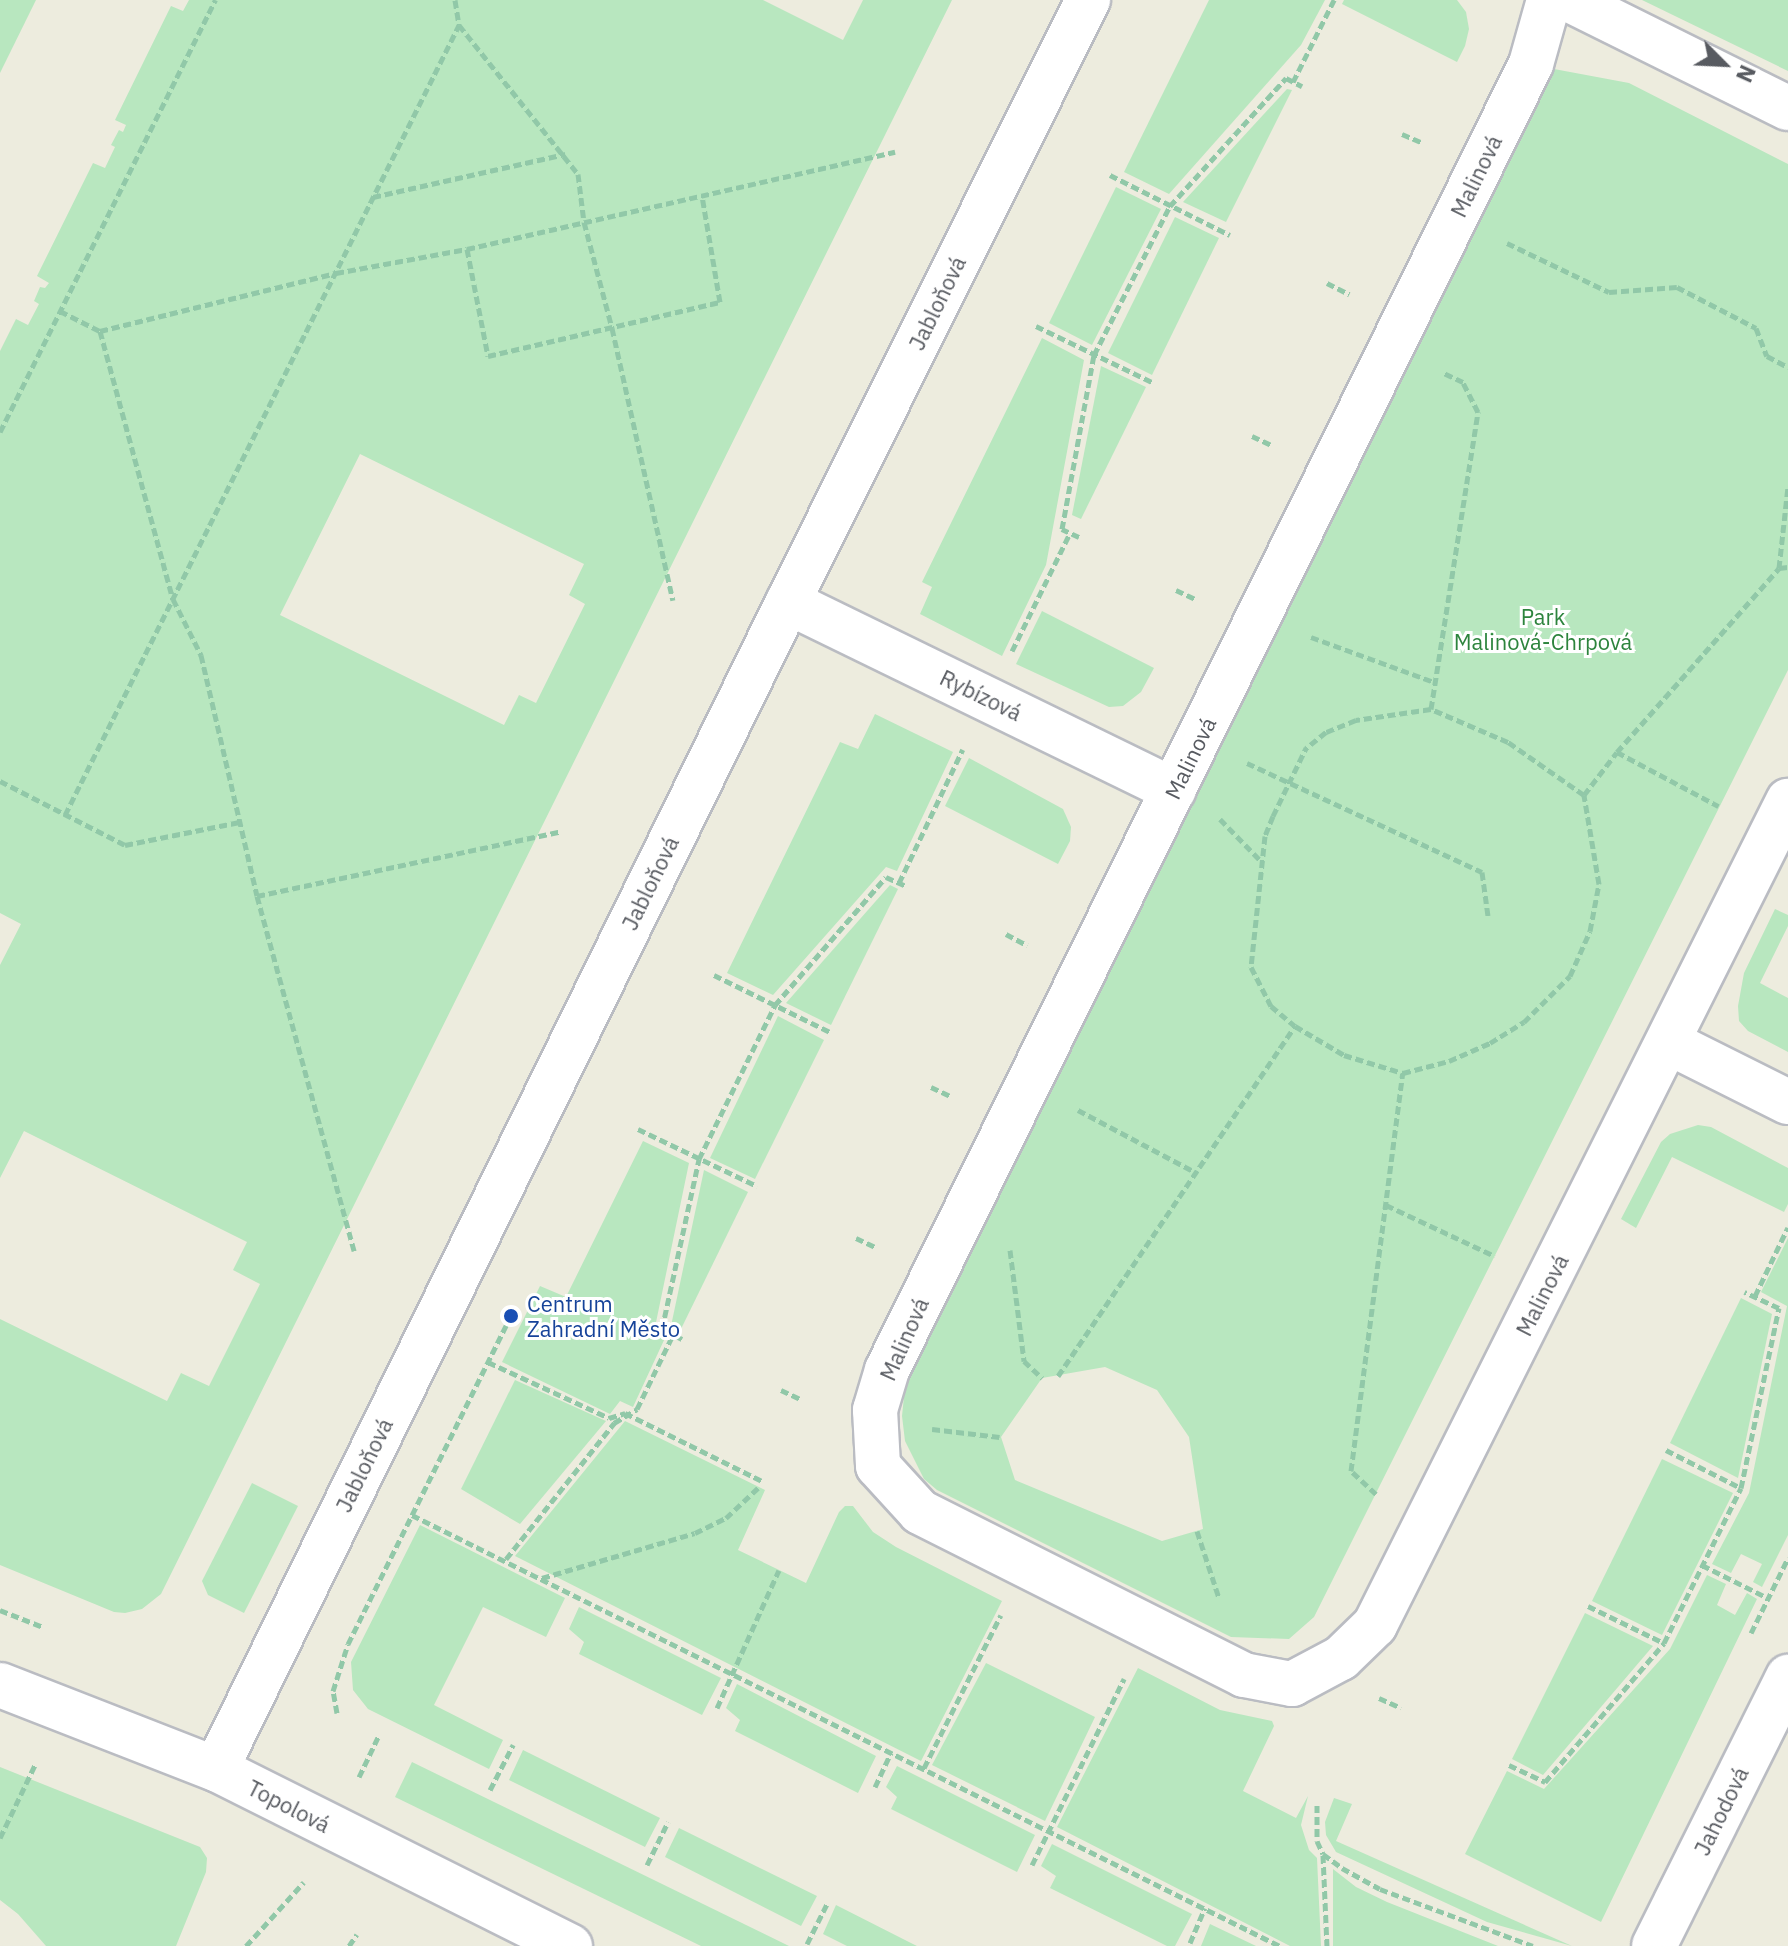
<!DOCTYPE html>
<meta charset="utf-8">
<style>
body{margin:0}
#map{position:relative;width:1788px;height:1946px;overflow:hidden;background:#edecde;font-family:"IBM Plex Sans",sans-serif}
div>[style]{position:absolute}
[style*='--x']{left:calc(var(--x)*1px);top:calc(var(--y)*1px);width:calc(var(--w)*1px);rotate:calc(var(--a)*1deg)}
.green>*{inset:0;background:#b8e7bf}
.path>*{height:5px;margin-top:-2.5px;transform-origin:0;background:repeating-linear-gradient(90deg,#91c8a8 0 8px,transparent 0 12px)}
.roads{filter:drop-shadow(2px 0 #babcc2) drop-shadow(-2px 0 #babcc2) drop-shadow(0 2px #babcc2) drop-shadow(0 -2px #babcc2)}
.street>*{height:44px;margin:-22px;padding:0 22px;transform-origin:22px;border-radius:22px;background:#fff}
.secondary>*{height:44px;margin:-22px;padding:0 22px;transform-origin:22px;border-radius:22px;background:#fff}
.path-bridge>*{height:5px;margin-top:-2.5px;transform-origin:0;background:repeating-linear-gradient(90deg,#91c8a8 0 8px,transparent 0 12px)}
.dots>*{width:22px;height:22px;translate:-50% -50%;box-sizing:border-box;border:4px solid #fff;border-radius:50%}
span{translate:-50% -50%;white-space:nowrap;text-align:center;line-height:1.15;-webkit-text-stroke:6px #fff;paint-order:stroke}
.street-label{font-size:22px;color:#585b61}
.park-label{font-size:22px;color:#2d843d}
.transit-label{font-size:22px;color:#164399}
.left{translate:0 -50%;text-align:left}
.north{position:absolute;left:1684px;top:24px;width:80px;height:80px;-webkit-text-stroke:6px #fff;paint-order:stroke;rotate:114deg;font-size:22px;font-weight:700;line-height:32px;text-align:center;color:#585b61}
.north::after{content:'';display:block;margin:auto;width:28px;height:36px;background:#585b61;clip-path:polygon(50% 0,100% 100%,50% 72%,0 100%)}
</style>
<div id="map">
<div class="green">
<i style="clip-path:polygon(0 0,36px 0,0 73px)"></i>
<i style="clip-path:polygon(evenodd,189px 0,763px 0,843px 40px,863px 0,952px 0,161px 1594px,142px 1609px,125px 1613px,114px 1612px,0 1565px,0 1319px,167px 1401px,181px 1373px,209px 1386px,260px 1284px,233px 1270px,247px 1242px,24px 1131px,0 1178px,0 965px,21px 924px,0 913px,0 351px,16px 319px,28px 325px,39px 304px,34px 301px,40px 287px,45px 288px,49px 283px,37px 276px,93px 163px,105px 168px,115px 147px,111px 145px,119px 130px,123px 132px,126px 125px,115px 120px,171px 6px,183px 11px,189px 0,360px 454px,584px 564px,569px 595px,585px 604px,536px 703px,519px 695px,504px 725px,280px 615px,360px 454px)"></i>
<i style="clip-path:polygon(1209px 0,1325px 0,1301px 45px,1169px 194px,1124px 172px)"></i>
<i style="clip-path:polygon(1344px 0,1457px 0,1466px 12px,1469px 29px,1465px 46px,1457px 62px,1342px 4px)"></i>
<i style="clip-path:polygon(1642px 0,1788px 0,1788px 71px)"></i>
<i style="clip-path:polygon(evenodd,1554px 69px,1629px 83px,1788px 164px,1788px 670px,1314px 1617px,1289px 1639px,1231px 1637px,937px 1490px,924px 1479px,905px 1441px,902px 1416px,906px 1378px,1554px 69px,1105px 1367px,1157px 1390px,1189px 1437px,1203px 1529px,1162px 1541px,1015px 1480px,1001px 1437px,1042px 1378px,1105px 1367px)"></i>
<i style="clip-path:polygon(1287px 89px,1292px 90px,1226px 222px,1183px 202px)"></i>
<i style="clip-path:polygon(1116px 187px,1161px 209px,1092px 345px,1049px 323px)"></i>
<i style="clip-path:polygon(1175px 217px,1219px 238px,1152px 375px,1108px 353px)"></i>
<i style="clip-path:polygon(1042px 338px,1084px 360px,1046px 565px,1002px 656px,920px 614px,932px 587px,922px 582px)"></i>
<i style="clip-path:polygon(1101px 366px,1146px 387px,1081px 519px,1072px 515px)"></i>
<i style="clip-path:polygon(1042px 611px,1154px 668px,1141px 692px,1123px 706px,1109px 707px,1016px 664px)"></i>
<i style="clip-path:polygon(875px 714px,953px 752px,897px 871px,886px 867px,773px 995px,727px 973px,840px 742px,858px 749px)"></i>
<i style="clip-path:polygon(969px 758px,1063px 809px,1071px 827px,1070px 841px,1058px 864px,945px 806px)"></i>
<i style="clip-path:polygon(890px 885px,898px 889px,831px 1025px,786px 1003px)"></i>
<i style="clip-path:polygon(1775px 909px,1788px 915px,1788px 926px,1760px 983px,1788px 998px,1788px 1052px,1748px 1031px,1739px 1021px,1738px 1006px,1744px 973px)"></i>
<i style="clip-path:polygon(778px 1016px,824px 1040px,755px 1179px,710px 1158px)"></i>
<i style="clip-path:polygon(1698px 1125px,1711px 1127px,1788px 1168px,1788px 1204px,1784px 1212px,1672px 1157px,1636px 1228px,1621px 1219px,1661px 1142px,1670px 1134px)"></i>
<i style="clip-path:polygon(643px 1141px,689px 1163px,654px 1332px,665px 1338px,633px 1407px,620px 1401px,610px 1414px,502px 1362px,540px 1286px,566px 1297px)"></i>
<i style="clip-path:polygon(704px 1170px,748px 1192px,681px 1329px,671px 1326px)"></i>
<i style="clip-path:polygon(1788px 1238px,1788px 1535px,1762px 1587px,1753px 1582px,1762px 1564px,1741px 1554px,1731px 1573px,1712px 1564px,1749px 1493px,1787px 1306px,1761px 1292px)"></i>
<i style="clip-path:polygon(1741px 1298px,1772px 1314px,1738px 1478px,1670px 1443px)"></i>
<i style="clip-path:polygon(515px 1380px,606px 1421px,520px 1524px,461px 1489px)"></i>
<i style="clip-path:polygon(625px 1421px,765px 1490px,738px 1550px,806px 1583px,839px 1512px,845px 1506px,853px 1506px,873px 1532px,896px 1547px,1002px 1601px,921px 1761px,515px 1556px)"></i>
<i style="clip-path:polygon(1662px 1459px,1733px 1493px,1662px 1635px,1592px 1601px)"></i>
<i style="clip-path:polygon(252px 1483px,298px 1506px,244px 1613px,208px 1595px,202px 1581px)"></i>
<i style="clip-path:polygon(420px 1525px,565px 1598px,546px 1637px,483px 1607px,434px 1705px,503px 1740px,489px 1769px,368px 1709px,353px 1690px,351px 1662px)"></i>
<i style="clip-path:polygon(1707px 1575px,1726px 1584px,1717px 1605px,1735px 1615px,1747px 1593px,1757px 1599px,1601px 1922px,1465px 1854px,1507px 1771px,1544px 1789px,1670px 1649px)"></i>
<i style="clip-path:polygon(579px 1607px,721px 1678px,702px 1715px,579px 1654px,584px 1642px,569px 1629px)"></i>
<i style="clip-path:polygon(1585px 1613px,1653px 1646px,1543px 1775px,1512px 1759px)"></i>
<i style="clip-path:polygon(986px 1663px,1095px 1717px,1045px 1821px,932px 1765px)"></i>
<i style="clip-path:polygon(1138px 1668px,1220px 1710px,1272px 1721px,1274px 1726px,1243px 1791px,1296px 1818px,1308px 1796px,1301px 1825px,1309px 1850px,1317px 1858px,1321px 1946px,1290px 1946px,1057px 1827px)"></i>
<i style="clip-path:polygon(737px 1684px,876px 1756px,858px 1793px,735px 1731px,740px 1720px,726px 1708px)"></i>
<i style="clip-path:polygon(523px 1750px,660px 1818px,645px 1847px,509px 1780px)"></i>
<i style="clip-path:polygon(412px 1762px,789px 1946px,701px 1946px,395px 1797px)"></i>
<i style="clip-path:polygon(897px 1766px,1035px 1835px,1017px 1872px,891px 1809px,897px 1797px,886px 1787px)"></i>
<i style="clip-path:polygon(0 1767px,200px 1847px,207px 1858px,206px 1872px,176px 1946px,46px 1946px,18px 1914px,0 1900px)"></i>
<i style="clip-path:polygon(1334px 1798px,1352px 1804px,1336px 1841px,1572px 1946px,1487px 1922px,1336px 1852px,1326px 1835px,1325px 1822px)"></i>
<i style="clip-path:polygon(679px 1828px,817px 1896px,801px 1926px,665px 1857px)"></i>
<i style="clip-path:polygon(1052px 1844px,1192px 1914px,1175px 1946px,1167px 1946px,1050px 1888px,1056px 1876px,1041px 1866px)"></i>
<i style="clip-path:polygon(1333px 1869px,1356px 1887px,1387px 1902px,1498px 1946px,1333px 1946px)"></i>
<i style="clip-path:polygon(836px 1905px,905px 1940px,917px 1946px,847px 1946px,823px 1934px)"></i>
<i style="clip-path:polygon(1210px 1924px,1256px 1946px,1201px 1946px)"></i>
</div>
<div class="path">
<i style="--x:455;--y:0;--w:25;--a:81"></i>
<i style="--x:459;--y:25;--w:191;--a:51.4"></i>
<i style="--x:578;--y:174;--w:48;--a:82.9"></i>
<i style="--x:584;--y:222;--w:110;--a:75.2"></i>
<i style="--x:612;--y:328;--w:279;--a:77.4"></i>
<i style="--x:1293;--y:82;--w:92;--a:-63.4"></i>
<i style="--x:1402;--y:134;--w:23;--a:23"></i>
<i style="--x:1110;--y:175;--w:134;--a:26.6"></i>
<i style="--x:373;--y:197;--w:197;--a:-12.6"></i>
<i style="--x:1507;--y:243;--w:113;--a:25.7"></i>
<i style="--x:1609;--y:292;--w:68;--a:-4.2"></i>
<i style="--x:1677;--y:287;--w:89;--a:27.4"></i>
<i style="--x:1756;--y:328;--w:30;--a:69"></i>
<i style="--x:1767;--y:356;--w:24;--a:28"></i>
<i style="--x:467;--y:249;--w:109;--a:78.9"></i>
<i style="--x:488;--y:356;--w:238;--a:-13.1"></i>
<i style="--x:720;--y:302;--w:108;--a:-99.6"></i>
<i style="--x:1327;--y:283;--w:25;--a:27"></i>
<i style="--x:60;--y:311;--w:45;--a:26.6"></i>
<i style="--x:100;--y:331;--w:278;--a:74.8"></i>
<i style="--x:173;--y:599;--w:63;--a:63.4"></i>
<i style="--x:201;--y:655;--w:247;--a:76.9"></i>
<i style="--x:257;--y:896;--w:368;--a:74.7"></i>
<i style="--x:1036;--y:326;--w:131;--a:25.8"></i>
<i style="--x:100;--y:331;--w:243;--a:-13.8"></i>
<i style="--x:336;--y:273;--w:133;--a:-10.4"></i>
<i style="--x:467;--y:249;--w:439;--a:-12.8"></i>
<i style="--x:0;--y:432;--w:483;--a:-63.5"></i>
<i style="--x:1252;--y:436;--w:23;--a:25"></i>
<i style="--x:1079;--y:537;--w:19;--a:-155"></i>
<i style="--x:1062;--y:529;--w:177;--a:-79.6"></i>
<i style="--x:1094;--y:355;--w:167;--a:-63"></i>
<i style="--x:1170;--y:206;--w:173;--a:-47.8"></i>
<i style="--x:1286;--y:78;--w:18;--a:27"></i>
<i style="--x:1779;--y:568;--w:82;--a:-83.7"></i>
<i style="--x:1176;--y:590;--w:23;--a:25"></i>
<i style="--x:1311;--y:637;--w:131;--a:20.1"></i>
<i style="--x:1012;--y:651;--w:131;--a:-63.8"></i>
<i style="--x:1431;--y:709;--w:301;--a:-81"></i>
<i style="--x:1478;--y:412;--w:34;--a:-117"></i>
<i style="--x:1463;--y:382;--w:23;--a:-155"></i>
<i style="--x:1617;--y:752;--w:115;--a:28.1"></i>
<i style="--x:1247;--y:763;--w:259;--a:24.9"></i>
<i style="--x:1482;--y:872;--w:44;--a:82.2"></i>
<i style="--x:0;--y:781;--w:140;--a:27.1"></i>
<i style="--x:125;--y:845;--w:117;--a:-11.3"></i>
<i style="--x:1584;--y:795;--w:54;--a:-52.5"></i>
<i style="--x:1617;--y:752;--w:245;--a:-48.6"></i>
<i style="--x:1779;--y:568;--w:9;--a:-6"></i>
<i style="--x:65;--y:815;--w:883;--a:-63.49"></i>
<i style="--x:1273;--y:816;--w:22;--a:112"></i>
<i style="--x:1265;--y:836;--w:132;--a:96.1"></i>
<i style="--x:1251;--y:967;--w:44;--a:62.9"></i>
<i style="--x:1271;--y:1006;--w:31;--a:40"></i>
<i style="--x:1295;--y:1026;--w:57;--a:30.6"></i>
<i style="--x:1344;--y:1055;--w:62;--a:17"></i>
<i style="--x:1403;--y:1073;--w:48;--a:-14.6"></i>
<i style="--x:1449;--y:1061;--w:45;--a:-23.7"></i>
<i style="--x:1490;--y:1043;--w:40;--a:-32"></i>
<i style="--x:1524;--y:1022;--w:65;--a:-45"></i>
<i style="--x:1570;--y:976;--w:49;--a:-66"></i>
<i style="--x:1590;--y:931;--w:48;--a:-79.2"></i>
<i style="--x:1599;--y:884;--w:90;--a:-99.6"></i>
<i style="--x:1584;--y:795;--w:93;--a:-145.1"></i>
<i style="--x:1508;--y:742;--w:84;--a:-156.8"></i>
<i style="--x:1431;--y:709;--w:76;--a:171.7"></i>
<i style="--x:1356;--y:720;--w:32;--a:158"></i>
<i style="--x:1326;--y:732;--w:26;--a:141"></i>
<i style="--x:1220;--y:819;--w:60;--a:45.7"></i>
<i style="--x:899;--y:883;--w:148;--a:-64.5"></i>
<i style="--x:257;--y:896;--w:309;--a:-12"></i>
<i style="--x:1006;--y:934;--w:24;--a:28"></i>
<i style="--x:714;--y:975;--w:131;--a:26.2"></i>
<i style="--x:931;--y:1087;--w:23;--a:25"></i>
<i style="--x:1078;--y:1110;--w:135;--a:27.9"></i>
<i style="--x:638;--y:1129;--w:132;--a:25.6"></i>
<i style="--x:1386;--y:1205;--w:120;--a:25.1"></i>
<i style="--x:856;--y:1238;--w:23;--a:25"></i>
<i style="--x:1010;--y:1250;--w:112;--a:82.8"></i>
<i style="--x:1024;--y:1361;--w:25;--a:43"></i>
<i style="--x:1755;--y:1296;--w:76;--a:-64.4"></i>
<i style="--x:682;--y:1339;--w:22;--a:-153"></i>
<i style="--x:662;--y:1329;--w:174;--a:-77.7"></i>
<i style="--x:699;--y:1159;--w:172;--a:-63.7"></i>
<i style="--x:775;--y:1005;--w:169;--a:-49.1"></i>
<i style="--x:886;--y:877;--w:22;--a:24"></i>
<i style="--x:488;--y:1362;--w:133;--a:24.8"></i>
<i style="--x:609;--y:1418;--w:17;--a:-17"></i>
<i style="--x:625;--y:1413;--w:153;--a:26.4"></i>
<i style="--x:1058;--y:1376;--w:423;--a:-55.9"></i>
<i style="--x:781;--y:1390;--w:23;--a:25"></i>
<i style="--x:932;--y:1429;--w:68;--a:6.7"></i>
<i style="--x:1666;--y:1450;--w:84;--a:26.9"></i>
<i style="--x:1376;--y:1494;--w:34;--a:-137"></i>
<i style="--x:1351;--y:1471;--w:401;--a:-82.6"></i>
<i style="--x:412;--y:1515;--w:969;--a:26.41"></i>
<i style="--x:1197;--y:1531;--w:71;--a:71.8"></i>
<i style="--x:506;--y:1559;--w:174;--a:-51.5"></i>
<i style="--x:614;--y:1423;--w:27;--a:-31"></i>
<i style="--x:637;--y:1409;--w:82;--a:-64.1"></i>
<i style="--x:1702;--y:1565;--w:74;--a:26.6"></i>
<i style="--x:542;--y:1578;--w:159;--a:-16.4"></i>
<i style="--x:695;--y:1533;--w:34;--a:-26"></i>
<i style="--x:726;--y:1518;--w:45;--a:-43.2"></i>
<i style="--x:1588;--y:1606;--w:85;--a:26"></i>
<i style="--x:0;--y:1610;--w:46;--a:21.6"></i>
<i style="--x:1751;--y:1633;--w:84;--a:-63.7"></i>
<i style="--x:1379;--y:1698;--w:24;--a:24"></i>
<i style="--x:717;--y:1708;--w:151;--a:-65.8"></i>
<i style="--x:337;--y:1713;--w:22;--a:-100"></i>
<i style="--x:333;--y:1691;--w:49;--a:-72.3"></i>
<i style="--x:348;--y:1644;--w:366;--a:-63.6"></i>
<i style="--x:1509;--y:1765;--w:40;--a:25"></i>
<i style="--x:1545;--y:1782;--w:183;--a:-49.4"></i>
<i style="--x:1664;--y:1643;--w:173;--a:-63.6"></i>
<i style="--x:1741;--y:1488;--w:184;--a:-78.1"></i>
<i style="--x:1779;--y:1308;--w:38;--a:-155"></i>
<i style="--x:924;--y:1768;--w:171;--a:-63.3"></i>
<i style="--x:359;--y:1777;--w:47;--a:-64.5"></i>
<i style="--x:875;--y:1787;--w:38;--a:-65"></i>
<i style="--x:490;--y:1790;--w:51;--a:-62.9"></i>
<i style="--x:1317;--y:1805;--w:36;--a:90"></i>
<i style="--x:1317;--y:1841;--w:14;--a:65"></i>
<i style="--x:1323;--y:1854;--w:24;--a:36"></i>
<i style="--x:1342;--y:1868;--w:43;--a:28.9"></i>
<i style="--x:1380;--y:1889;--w:163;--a:20.4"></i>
<i style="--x:0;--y:1838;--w:81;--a:-64.4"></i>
<i style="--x:1323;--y:1855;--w:91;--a:87.5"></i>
<i style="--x:647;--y:1865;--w:48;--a:-64"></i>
<i style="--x:1032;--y:1865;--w:208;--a:-63.7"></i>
<i style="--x:1190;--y:1943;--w:38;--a:-67"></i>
<i style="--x:807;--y:1944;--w:47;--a:-63.4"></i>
<i style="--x:246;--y:1946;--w:86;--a:-47.8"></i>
<i style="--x:349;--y:1946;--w:14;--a:-56"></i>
</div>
<div class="roads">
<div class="street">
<i style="--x:1549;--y:0;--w:66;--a:105.7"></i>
<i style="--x:1531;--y:64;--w:1456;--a:116.25"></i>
<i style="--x:887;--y:1370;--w:42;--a:106.7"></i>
<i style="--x:875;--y:1410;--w:56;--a:86.9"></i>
<i style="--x:878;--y:1466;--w:62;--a:47.6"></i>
<i style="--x:920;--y:1512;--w:363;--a:26.7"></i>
<i style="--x:1244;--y:1675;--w:49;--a:10.6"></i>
<i style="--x:1292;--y:1684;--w:55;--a:-28"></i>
<i style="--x:1341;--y:1658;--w:47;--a:-44.1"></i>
<i style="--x:1375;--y:1625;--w:922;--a:-63.38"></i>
<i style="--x:1570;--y:0;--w:243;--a:26.4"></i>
<i style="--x:788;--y:602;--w:429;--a:26"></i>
<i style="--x:1668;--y:1042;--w:134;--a:26.6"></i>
<i style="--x:1654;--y:1946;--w:301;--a:-63.5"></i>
</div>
<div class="secondary">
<i style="--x:0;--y:1685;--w:232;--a:21.3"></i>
<i style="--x:216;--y:1769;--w:396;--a:26.6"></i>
<i style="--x:216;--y:1769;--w:1300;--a:-63.89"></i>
<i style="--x:788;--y:602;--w:673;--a:-63.51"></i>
</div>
</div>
<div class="path-bridge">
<i style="--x:1273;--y:816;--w:76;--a:-64.1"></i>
</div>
<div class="dots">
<i style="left:511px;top:1316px;background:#1a4fb4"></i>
</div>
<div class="street-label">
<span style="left:1476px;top:176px;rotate:-64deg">Malinová</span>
<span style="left:937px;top:303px;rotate:-64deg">Jabloňová</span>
<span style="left:981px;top:695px;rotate:26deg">Rybízová</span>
<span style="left:1190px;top:758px;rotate:-64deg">Malinová</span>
<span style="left:650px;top:883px;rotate:-64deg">Jabloňová</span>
<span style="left:1542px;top:1295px;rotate:-63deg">Malinová</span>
<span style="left:904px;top:1339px;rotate:-66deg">Malinová</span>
<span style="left:364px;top:1465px;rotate:-64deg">Jabloňová</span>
<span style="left:289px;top:1806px;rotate:27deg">Topolová</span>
<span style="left:1721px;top:1811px;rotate:-64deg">Jahodová</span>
</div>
<div class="park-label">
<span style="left:1543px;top:629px">Park<br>Malinová-Chrpová</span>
</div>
<div class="transit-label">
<span class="left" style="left:527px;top:1316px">Centrum<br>Zahradní Město</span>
</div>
<div class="north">N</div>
</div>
